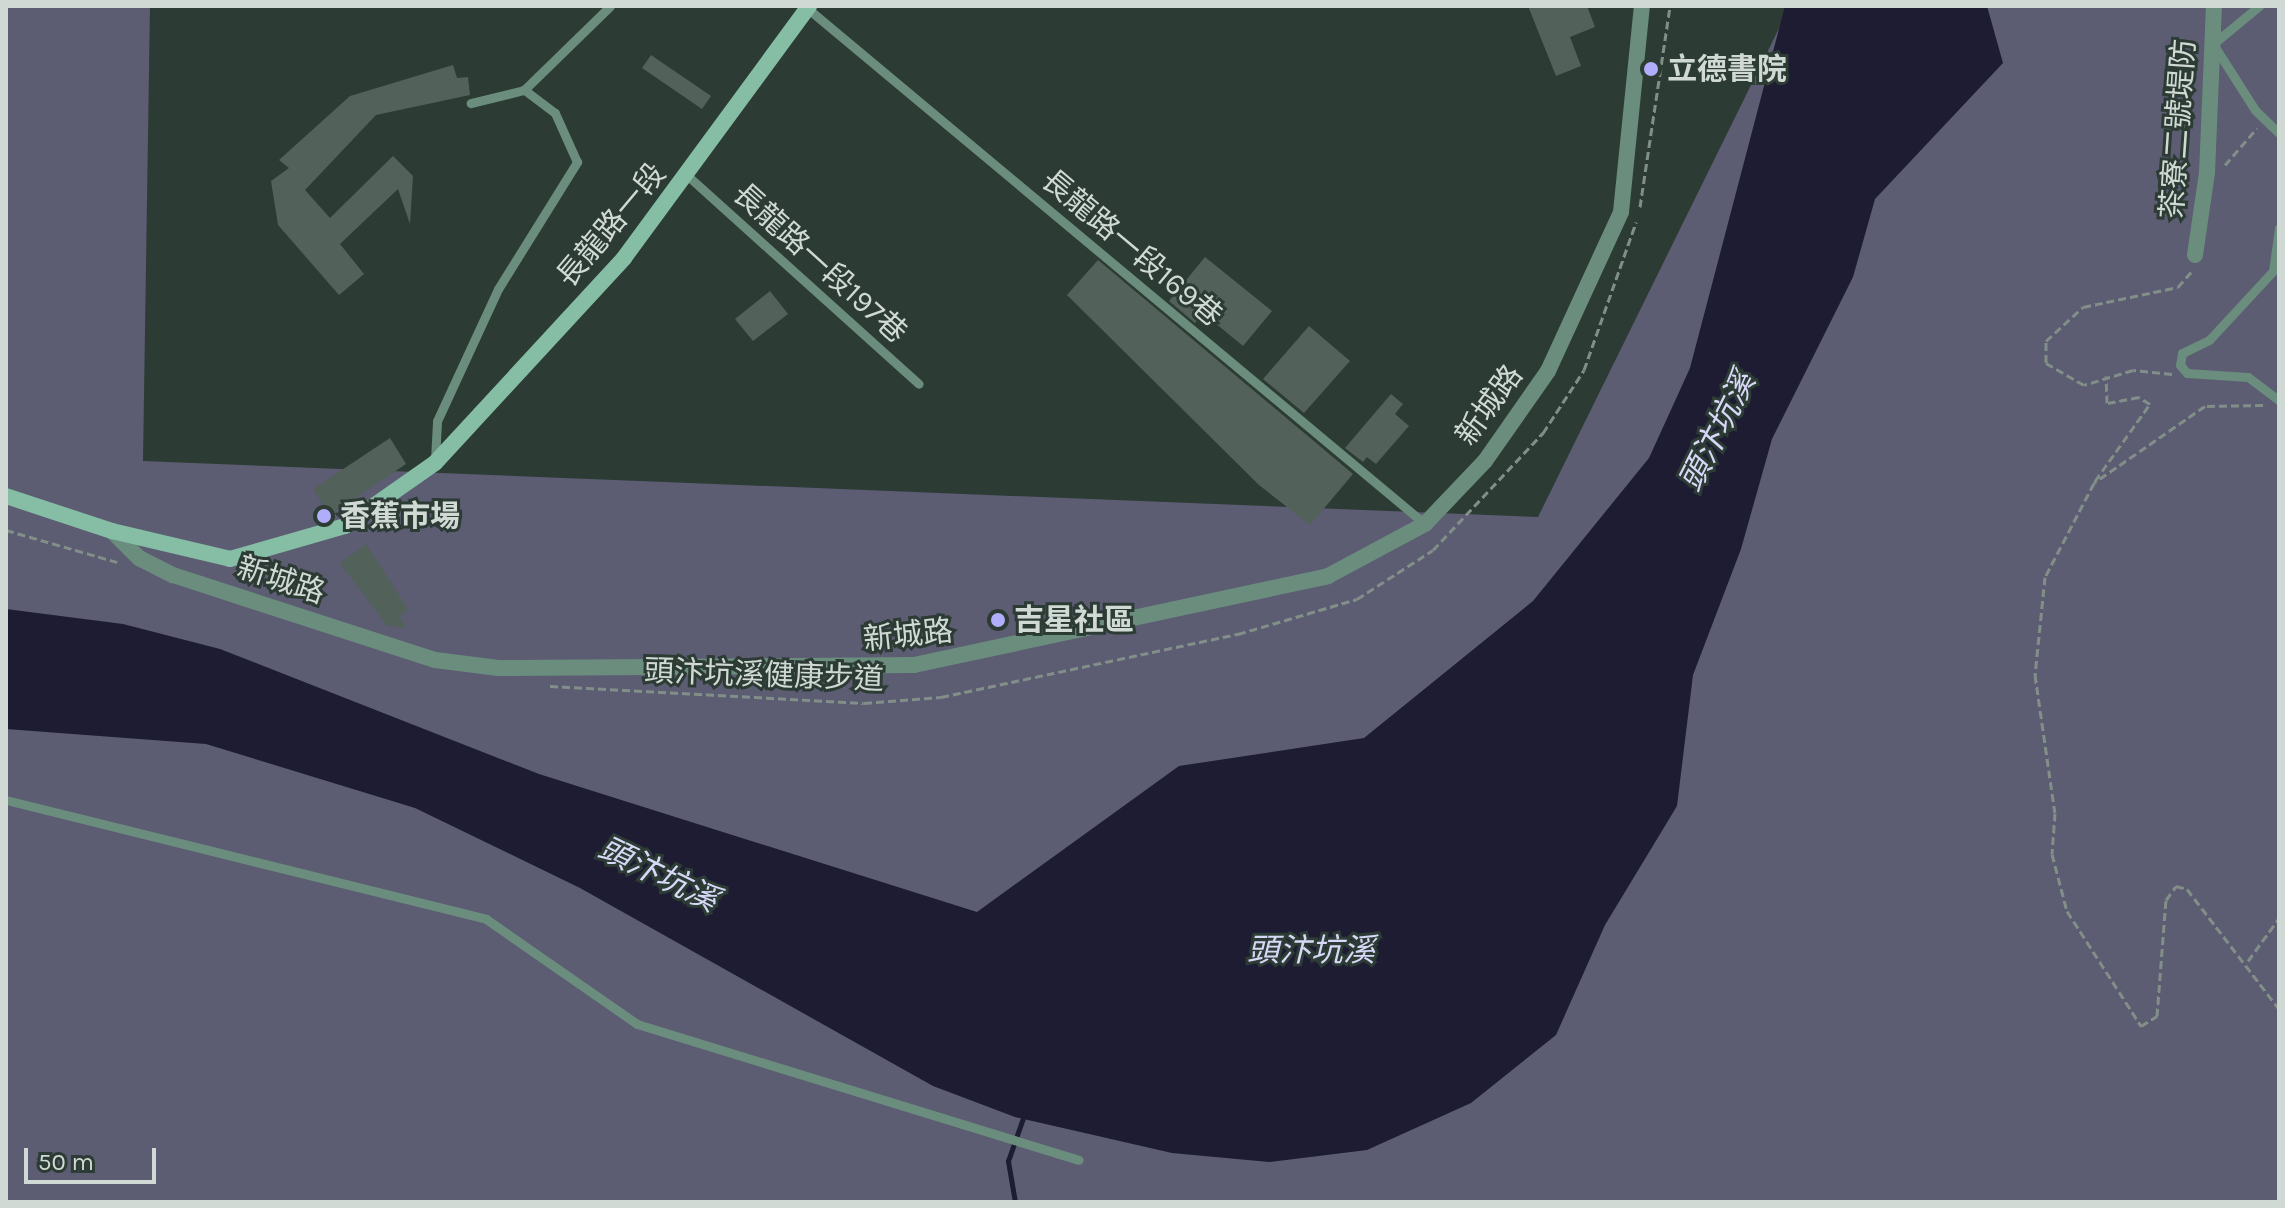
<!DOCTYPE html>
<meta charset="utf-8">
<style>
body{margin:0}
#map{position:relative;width:2285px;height:1208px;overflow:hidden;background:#2c3b34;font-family:Karla,"Noto Sans TC",sans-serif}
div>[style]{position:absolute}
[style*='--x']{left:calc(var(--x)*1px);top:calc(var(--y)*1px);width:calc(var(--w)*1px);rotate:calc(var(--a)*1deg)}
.green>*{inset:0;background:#5c5c72}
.water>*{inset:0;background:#1d1c33}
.stream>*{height:5px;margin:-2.5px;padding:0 2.5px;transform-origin:2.5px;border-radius:2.5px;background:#1d1c33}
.building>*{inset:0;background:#52625a}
.path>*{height:3px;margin-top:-1.5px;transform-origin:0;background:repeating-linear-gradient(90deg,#828e88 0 8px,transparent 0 12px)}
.lane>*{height:9px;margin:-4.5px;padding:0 4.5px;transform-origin:4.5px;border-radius:4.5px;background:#6a8d7d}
.street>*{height:16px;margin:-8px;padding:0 8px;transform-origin:8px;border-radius:8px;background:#6a8d7d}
.secondary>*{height:16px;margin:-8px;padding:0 8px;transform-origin:8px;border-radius:8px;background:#85bea4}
.dots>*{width:22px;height:22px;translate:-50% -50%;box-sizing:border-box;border:4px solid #2c3b34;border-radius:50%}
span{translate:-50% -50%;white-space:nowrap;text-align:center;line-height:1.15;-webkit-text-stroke:6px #2c3b34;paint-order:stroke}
.poi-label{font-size:30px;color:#d0d9d4;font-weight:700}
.left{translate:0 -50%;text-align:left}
.street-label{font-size:30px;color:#d0d9d4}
.water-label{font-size:32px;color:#d7d8f8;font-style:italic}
.frame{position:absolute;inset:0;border:8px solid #d0d9d4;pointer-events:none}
.scale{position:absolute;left:24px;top:1148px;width:132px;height:36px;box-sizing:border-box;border:4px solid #d0d9d4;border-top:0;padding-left:10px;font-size:24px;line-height:28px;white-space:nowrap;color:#d0d9d4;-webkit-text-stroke:6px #2c3b34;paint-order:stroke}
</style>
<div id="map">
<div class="green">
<i style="clip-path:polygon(6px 6px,150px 6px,143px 461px,1538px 517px,1790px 6px,2279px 6px,2279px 1202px,6px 1202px)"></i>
</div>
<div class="water">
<i style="clip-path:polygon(1785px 6px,1987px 6px,2003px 63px,1875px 199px,1853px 277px,1772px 439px,1741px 549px,1693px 675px,1677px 806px,1605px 925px,1556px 1035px,1471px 1103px,1367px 1150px,1269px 1162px,1172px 1153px,1015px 1117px,933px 1086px,580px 888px,415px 808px,206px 744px,6px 729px,6px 609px,123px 624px,220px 649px,539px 774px,977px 912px,1179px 766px,1364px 738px,1533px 601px,1649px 458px,1690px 368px)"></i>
</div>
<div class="stream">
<i style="--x:1015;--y:1202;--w:42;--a:-99.7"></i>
<i style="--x:1008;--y:1161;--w:49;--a:-70.8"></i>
</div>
<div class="building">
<i style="clip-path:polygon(1528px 6px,1587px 6px,1595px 27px,1570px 37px,1581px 66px,1556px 76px)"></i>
<i style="clip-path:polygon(651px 55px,711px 96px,702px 109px,642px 68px)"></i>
<i style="clip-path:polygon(453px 65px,457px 78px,468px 77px,470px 95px,376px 115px,305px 190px,330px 218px,393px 156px,413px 176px,410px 224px,398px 189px,340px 244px,364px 274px,339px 295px,278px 225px,271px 181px,289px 168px,279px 160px,350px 96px)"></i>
<i style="clip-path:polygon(1205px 257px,1272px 311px,1243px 346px,1203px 313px,1195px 323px,1169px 301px)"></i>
<i style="clip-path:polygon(1098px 260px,1353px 474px,1310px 525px,1259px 485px,1067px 295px)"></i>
<i style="clip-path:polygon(770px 291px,788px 314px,753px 341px,735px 319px)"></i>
<i style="clip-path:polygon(1309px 326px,1350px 361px,1304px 413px,1263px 379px)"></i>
<i style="clip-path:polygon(1391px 394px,1403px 404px,1395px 414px,1409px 426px,1376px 464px,1367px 457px,1363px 462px,1345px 448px)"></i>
<i style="clip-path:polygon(390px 438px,406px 464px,330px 515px,313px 489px)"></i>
<i style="clip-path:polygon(366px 544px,408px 609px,400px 616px,406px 628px,387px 626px,340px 563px)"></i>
</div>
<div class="path">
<i style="--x:2225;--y:165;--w:49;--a:-49.1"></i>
<i style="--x:1640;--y:207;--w:203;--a:-81.5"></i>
<i style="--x:2172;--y:374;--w:39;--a:-174"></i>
<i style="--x:2133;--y:370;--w:51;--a:163"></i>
<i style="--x:2084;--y:385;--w:44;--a:-149.9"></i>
<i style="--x:2046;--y:363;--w:22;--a:-90"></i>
<i style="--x:2046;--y:341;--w:50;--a:-42.6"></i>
<i style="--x:2083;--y:307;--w:97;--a:-11.9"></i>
<i style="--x:2178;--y:287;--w:21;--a:-49"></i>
<i style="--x:2263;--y:405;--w:58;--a:179"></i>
<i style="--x:2205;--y:406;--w:135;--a:145.3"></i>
<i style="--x:2094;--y:483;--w:106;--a:117.5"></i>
<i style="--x:2045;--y:577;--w:99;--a:95.8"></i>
<i style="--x:2035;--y:675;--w:139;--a:81.8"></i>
<i style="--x:2055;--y:813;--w:41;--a:94.2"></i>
<i style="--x:2052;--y:854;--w:59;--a:75.3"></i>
<i style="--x:2067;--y:911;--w:137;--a:57.2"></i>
<i style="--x:2141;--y:1026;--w:19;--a:-32"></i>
<i style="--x:2157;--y:1016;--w:116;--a:-85.6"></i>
<i style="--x:2166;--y:900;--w:17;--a:-54"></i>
<i style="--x:2176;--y:886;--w:11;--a:15"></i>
<i style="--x:2187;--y:889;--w:151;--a:52.5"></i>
<i style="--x:2095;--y:481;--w:95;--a:-54.5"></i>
<i style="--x:2150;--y:404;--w:13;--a:-148"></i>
<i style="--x:2139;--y:397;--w:33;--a:169"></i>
<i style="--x:2107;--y:403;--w:27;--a:-92"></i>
<i style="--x:6;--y:530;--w:116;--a:16.1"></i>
<i style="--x:550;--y:686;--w:314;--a:3.1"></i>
<i style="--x:864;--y:703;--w:77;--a:-4.5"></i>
<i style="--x:941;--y:697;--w:304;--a:-12"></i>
<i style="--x:1238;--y:634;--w:124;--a:-16.4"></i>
<i style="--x:1357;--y:599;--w:90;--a:-32.8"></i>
<i style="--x:1433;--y:550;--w:161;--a:-46.8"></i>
<i style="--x:1543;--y:433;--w:75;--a:-56.9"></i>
<i style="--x:1584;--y:370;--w:157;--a:-70.6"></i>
<i style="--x:2248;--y:961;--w:53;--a:-54.2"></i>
</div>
<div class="lane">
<i style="--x:2259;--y:6;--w:60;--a:140.4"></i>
<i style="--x:2213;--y:44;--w:78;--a:57.5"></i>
<i style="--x:2255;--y:110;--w:33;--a:44"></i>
<i style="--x:807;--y:8;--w:805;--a:39.86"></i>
<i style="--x:524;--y:90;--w:120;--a:-44.3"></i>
<i style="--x:689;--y:177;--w:309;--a:42"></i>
<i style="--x:2279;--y:228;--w:43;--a:97.9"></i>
<i style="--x:2273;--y:271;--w:94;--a:132.8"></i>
<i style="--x:2209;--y:340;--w:30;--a:154"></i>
<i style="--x:2182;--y:353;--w:12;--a:99"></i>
<i style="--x:2180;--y:365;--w:11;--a:49"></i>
<i style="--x:2187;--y:373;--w:61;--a:3.8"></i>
<i style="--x:2248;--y:377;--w:39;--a:37"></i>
<i style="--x:435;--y:460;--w:39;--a:-87"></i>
<i style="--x:437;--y:421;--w:145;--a:-65.2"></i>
<i style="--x:498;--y:289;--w:150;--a:-58.1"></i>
<i style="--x:577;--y:162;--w:54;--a:-114.2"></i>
<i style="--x:555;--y:113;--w:39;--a:-143"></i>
<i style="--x:524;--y:90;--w:55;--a:166.2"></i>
<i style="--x:6;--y:800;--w:495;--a:13.9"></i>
<i style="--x:486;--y:919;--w:184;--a:34.8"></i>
<i style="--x:637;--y:1024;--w:462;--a:17.1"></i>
</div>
<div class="street">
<i style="--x:2195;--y:255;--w:83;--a:-81.7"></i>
<i style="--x:2207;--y:173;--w:167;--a:-87.6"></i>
<i style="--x:112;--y:531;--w:38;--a:45"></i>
<i style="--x:139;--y:558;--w:38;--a:27"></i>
<i style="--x:173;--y:575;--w:275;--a:18"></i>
<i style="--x:435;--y:660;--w:64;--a:7.2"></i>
<i style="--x:498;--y:668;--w:416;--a:-0.4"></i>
<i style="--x:914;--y:665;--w:423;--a:-12.1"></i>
<i style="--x:1328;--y:576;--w:110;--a:-28.2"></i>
<i style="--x:1425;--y:524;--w:87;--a:-46.4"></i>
<i style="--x:1485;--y:461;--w:110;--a:-55"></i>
<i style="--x:1548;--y:371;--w:175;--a:-65.3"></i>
<i style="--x:1621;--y:212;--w:207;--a:-84.2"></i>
</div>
<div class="secondary">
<i style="--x:6;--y:496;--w:112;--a:18.3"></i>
<i style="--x:112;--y:531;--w:121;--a:13.3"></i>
<i style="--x:230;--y:559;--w:120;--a:-16"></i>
<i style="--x:345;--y:526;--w:110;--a:-35"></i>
<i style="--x:435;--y:463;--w:279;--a:-47.3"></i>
<i style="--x:624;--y:258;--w:313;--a:-53.7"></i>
</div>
<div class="dots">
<i style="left:1651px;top:69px;background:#b0aefa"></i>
<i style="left:324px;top:516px;background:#b0aefa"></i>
<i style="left:998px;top:620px;background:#b0aefa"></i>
</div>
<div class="poi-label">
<span class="left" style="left:1667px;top:69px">立德書院</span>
<span class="left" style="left:340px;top:516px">香蕉市場</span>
<span class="left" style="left:1014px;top:620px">吉星社區</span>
</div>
<div class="street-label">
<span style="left:2178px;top:129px;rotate:-86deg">茶寮二號堤防</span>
<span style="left:611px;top:225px;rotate:-50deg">長龍路一段</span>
<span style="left:1132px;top:248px;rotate:40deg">長龍路一段169巷</span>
<span style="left:820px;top:263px;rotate:42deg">長龍路一段197巷</span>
<span style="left:1489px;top:405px;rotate:-54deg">新城路</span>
<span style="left:281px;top:580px;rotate:18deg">新城路</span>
<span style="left:908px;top:635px;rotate:-6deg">新城路</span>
<span style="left:764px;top:675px;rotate:2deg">頭汴坑溪健康步道</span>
</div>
<div class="water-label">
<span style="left:1718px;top:432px;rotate:-63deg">頭汴坑溪</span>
<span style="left:658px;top:875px;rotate:26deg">頭汴坑溪</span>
<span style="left:1311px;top:951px">頭汴坑溪</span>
</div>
<div class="frame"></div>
<div class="scale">50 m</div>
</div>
